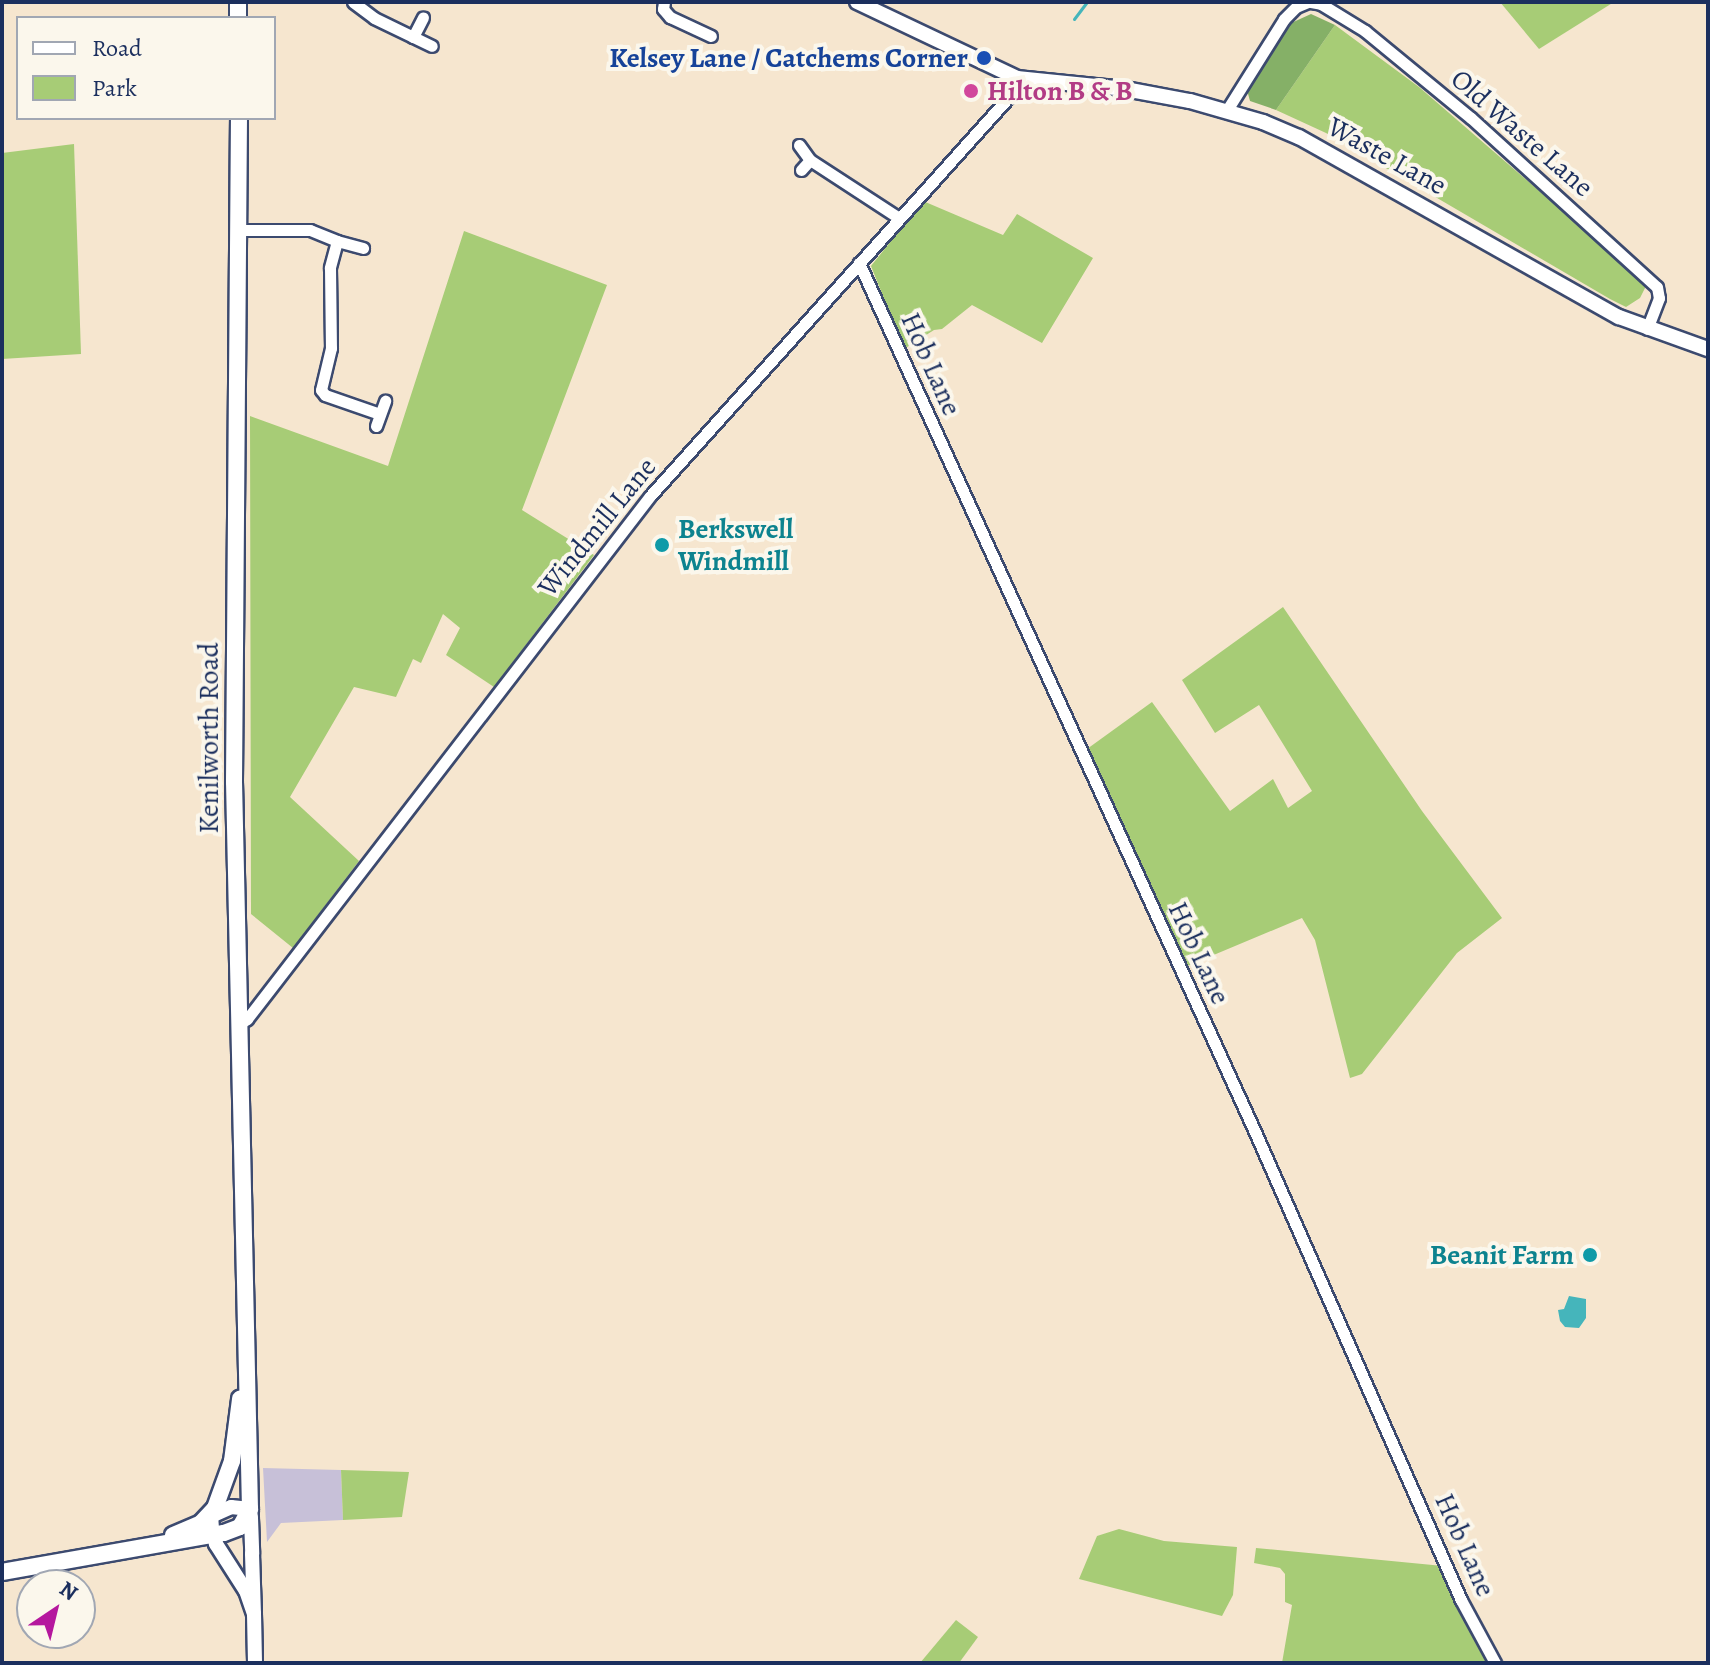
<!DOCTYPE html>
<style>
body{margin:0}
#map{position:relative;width:1710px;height:1665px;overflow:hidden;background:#f6e6cf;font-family:Alegreya,serif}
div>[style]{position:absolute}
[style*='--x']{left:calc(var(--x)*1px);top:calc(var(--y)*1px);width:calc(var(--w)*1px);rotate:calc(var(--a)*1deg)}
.industrial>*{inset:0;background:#c7c0d8}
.green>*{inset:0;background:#a7cc76}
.forest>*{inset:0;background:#85b067}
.water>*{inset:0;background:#45b5bb}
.stream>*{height:3px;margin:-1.5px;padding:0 1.5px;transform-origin:1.5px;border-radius:1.5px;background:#45b5bb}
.roads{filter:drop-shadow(2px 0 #3c4a6f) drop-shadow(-2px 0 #3c4a6f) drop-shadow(0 2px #3c4a6f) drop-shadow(0 -2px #3c4a6f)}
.minor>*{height:11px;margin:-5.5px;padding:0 5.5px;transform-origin:5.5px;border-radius:5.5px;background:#fff}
.major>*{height:14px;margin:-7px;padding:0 7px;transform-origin:7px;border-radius:7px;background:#fff}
.highway>*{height:16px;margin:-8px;padding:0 8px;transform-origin:8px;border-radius:8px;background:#fff}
.dots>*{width:22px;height:22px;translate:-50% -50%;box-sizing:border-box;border:4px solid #fbf7ec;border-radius:50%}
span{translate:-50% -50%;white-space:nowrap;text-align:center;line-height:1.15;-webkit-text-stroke:8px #fbf7ec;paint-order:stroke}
.transit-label{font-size:28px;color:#164399;font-weight:700}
.right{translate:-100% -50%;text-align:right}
.hotel-label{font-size:28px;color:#b23c85;font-weight:700}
.left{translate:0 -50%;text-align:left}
.street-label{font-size:28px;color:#1b2f5e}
.culture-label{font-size:28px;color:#0d838f;font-weight:700}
.frame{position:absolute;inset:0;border:4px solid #1b2f5e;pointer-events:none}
.legend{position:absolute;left:16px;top:16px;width:260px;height:104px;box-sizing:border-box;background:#fbf7ec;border:2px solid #a1a7b3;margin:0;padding:10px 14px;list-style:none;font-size:24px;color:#1b2f5e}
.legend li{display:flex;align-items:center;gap:16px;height:40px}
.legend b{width:40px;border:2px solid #a1a7b3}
.north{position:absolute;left:16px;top:1569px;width:80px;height:80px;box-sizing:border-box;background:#fbf7ec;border:2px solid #a1a7b3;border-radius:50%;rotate:35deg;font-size:22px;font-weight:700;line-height:32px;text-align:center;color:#1b2f5e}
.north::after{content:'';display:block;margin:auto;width:28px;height:36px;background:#b5179e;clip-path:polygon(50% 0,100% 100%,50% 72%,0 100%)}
</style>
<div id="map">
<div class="industrial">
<i style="clip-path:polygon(263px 1468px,341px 1470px,343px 1520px,281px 1523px,267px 1542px)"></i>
</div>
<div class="green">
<i style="clip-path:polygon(1500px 2px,1614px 2px,1539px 49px)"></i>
<i style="clip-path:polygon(1335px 25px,1419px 87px,1647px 284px,1640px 298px,1626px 307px,1610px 299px,1326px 133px,1276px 110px)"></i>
<i style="clip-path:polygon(74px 144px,81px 354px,2px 359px,2px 153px)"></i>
<i style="clip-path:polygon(923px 201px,1003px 235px,1017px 214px,1093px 258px,1042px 343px,972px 305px,942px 329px,934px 330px,904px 349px,871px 266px)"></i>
<i style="clip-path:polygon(464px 231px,607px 285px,522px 510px,594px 555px,494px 687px,446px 655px,460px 628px,443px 614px,421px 663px,413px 659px,396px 697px,354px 687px,290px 797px,359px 861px,293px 948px,251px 914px,250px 416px,388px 466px)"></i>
<i style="clip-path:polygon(1283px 607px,1422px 811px,1502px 918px,1457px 953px,1362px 1074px,1350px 1078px,1315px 940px,1302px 918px,1185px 967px,1087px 749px,1152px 702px,1230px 811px,1273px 779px,1288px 808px,1312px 791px,1259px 705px,1215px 733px,1182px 680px)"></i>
<i style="clip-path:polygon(341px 1470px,409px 1472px,402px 1517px,343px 1520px)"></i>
<i style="clip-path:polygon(1119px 1529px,1164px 1541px,1237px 1547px,1233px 1595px,1222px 1616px,1079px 1579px,1097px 1536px)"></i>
<i style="clip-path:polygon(1256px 1548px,1443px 1566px,1458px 1607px,1488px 1663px,1282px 1663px,1292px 1605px,1285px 1602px,1285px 1574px,1280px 1568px,1254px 1563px)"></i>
<i style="clip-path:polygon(956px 1620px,978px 1637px,959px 1663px,920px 1663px)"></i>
</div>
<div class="forest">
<i style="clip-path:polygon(1311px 14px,1335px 25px,1276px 110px,1250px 101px,1247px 90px,1252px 75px,1269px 47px,1289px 24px)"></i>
</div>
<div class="water">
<i style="clip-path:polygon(1569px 1296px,1586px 1299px,1586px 1318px,1579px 1328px,1565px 1327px,1560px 1321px,1558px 1310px,1564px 1309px)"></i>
</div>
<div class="stream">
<i style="--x:1074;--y:19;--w:21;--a:-53"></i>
</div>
<div class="roads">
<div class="minor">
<i style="--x:353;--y:2;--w:26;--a:37"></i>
<i style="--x:374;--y:18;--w:64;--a:25.8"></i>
<i style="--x:664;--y:2;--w:7;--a:98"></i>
<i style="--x:663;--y:9;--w:11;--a:49"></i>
<i style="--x:670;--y:17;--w:45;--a:24.9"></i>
<i style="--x:1311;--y:2;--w:10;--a:11"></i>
<i style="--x:1321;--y:4;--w:52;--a:31.5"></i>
<i style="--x:1365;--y:31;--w:137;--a:39.4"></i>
<i style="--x:1471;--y:118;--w:251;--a:42.3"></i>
<i style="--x:1657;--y:287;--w:11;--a:80"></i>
<i style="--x:1659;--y:298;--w:33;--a:111"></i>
<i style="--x:413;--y:37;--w:22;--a:-63"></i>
<i style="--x:1227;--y:110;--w:107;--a:-57.9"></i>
<i style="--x:1284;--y:19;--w:17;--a:-45"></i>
<i style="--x:1296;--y:7;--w:13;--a:-23"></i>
<i style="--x:799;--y:145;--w:19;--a:54"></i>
<i style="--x:810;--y:160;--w:106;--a:33.1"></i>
<i style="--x:801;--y:170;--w:13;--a:-48"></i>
<i style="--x:238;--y:230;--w:72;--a:0"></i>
<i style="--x:310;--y:230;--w:29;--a:22"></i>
<i style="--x:337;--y:241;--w:28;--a:105"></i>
<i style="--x:330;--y:268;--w:80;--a:89.3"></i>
<i style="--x:331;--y:348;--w:43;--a:103.4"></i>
<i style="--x:321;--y:390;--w:6;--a:51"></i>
<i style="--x:325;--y:395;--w:58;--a:19.1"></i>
<i style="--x:337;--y:241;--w:27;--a:15"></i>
<i style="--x:859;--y:263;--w:955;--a:65.5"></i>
<i style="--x:1255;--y:1132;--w:511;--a:66.24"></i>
<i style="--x:1461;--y:1600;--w:72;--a:61.6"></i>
<i style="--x:376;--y:426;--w:27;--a:-70"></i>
<i style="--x:238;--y:1025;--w:11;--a:-34"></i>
<i style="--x:247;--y:1019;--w:660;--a:-52.38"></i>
<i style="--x:650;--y:496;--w:535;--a:-48.03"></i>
<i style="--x:1008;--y:98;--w:22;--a:-66"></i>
</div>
<div class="major">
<i style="--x:857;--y:2;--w:177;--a:25.4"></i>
<i style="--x:1017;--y:78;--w:109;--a:5.8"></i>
<i style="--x:1125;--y:89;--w:66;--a:10.5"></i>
<i style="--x:1190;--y:101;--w:76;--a:16"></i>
<i style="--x:1263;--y:122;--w:39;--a:23"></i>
<i style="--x:1299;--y:137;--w:367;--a:29.4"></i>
<i style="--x:1619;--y:317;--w:95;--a:19.8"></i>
<i style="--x:254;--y:1614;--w:24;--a:-109"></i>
<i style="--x:246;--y:1591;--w:56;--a:-122.6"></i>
<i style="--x:216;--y:1544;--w:16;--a:-105"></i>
<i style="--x:212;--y:1529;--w:13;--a:-94"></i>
<i style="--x:211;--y:1516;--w:22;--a:-24"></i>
<i style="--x:231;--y:1507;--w:19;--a:6"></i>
<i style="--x:250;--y:1509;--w:9;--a:84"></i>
<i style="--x:251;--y:1518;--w:36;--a:88"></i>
<i style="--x:252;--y:1554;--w:60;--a:88.1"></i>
<i style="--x:254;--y:1614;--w:49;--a:88.8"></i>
</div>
<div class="highway">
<i style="--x:238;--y:2;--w:16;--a:90"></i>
<i style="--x:173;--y:1535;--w:30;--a:-23"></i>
<i style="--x:201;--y:1523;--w:21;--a:-47"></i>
<i style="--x:215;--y:1508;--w:50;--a:-70.1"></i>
<i style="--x:232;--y:1461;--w:63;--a:-82.6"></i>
<i style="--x:2;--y:1572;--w:225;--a:-10"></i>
<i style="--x:224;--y:1533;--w:17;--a:-21"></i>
<i style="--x:240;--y:1527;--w:21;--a:-61"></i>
<i style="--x:250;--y:1509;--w:727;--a:-91.26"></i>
<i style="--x:234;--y:782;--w:664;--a:-89.57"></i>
</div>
</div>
<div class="dots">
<i style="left:984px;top:58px;background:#1a4fb4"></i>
<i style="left:971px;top:91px;background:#d1479c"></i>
<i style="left:662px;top:545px;background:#0f9aa8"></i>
<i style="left:1590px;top:1255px;background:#0f9aa8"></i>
</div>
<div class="transit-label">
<span class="right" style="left:968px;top:58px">Kelsey Lane / Catchems Corner</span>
</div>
<div class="hotel-label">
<span class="left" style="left:987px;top:91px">Hilton B &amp; B</span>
</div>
<div class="street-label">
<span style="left:1522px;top:133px;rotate:41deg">Old Waste Lane</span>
<span style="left:1387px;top:156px;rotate:29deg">Waste Lane</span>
<span style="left:931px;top:364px;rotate:66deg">Hob Lane</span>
<span style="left:597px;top:527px;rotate:-51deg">Windmill Lane</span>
<span style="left:209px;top:738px;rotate:-90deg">Kenilworth Road</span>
<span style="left:1199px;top:953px;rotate:65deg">Hob Lane</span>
<span style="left:1465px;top:1545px;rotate:66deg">Hob Lane</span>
</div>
<div class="culture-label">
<span class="left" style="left:678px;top:545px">Berkswell<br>Windmill</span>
<span class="right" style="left:1574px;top:1255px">Beanit Farm</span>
</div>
<div class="frame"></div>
<ul class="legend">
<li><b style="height:10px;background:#fff"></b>Road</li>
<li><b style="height:22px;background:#a7cc76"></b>Park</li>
</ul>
<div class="north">N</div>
</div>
